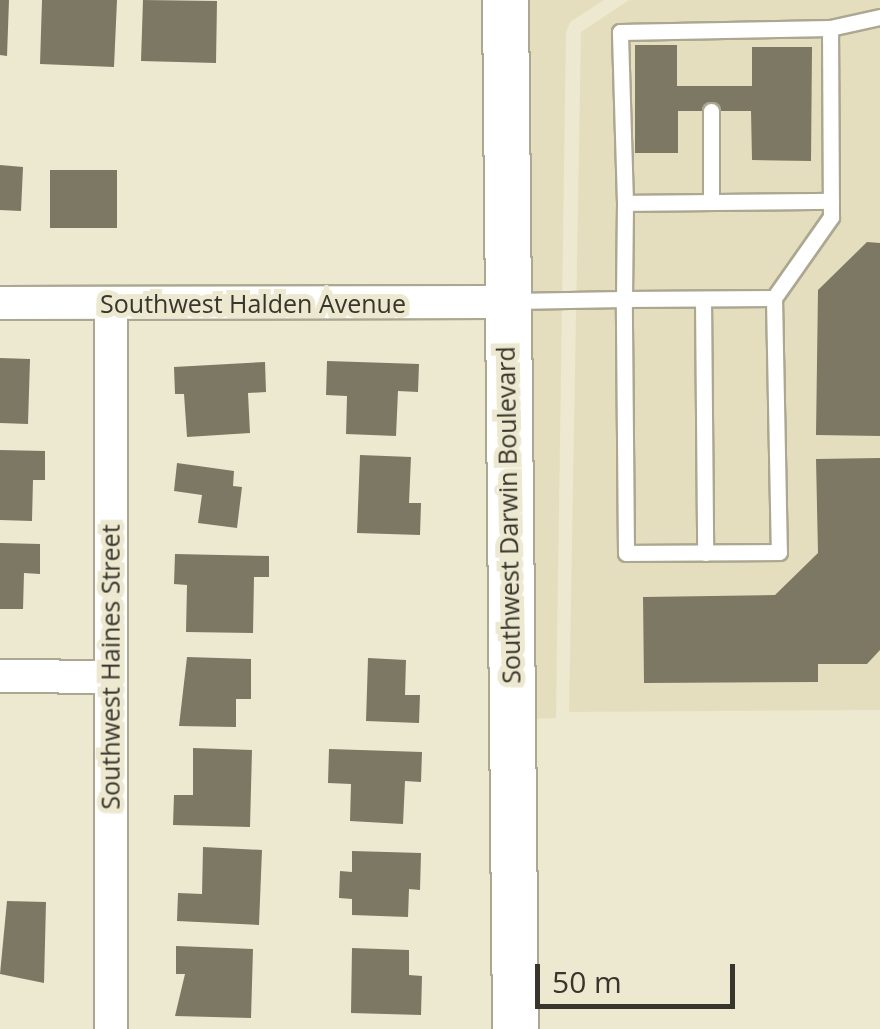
<!DOCTYPE html>
<style>
body{margin:0}
#map{position:relative;width:880px;height:1029px;overflow:hidden;background:#ede8d0;font-family:"Open Sans",sans-serif}
div>[style]{position:absolute}
[style*='--x']{left:calc(var(--x)*1px);top:calc(var(--y)*1px);width:calc(var(--w)*1px);rotate:calc(var(--a)*1deg)}
.built>*{inset:0;background:#e5debe}
.building>*{inset:0;background:#7d7863}
.roads{filter:drop-shadow(2px 0 #aca790) drop-shadow(-2px 0 #aca790) drop-shadow(0 2px #aca790) drop-shadow(0 -2px #aca790)}
.lane>*{height:15px;margin:-7.5px;padding:0 7.5px;transform-origin:7.5px;border-radius:7.5px;background:#fff}
.street>*{height:32px;margin:-16px;padding:0 16px;transform-origin:16px;border-radius:16px;background:#fff}
.secondary>*{height:45px;margin:-22.5px;padding:0 22.5px;transform-origin:22.5px;border-radius:22.5px;background:#fff}
span{translate:-50% -50%;white-space:nowrap;text-align:center;line-height:1.15;-webkit-text-stroke:10px #ede8d0;paint-order:stroke}
.street-label{font-size:25px;color:#37352c}
.scale{position:absolute;left:535px;top:964px;width:200px;height:45px;box-sizing:border-box;border:5px solid #37352c;border-top:0;padding-left:12px;font-size:30px;line-height:35px;white-space:nowrap;color:#37352c;-webkit-text-stroke:8px #ede8d0;paint-order:stroke}
</style>
<div id="map">
<div class="built">
<i style="clip-path:polygon(519px 0,604px 0,570px 22px,566px 33px,556px 718px,525px 719px)"></i>
<i style="clip-path:polygon(629px 0,880px 0,880px 710px,569px 712px,581px 32px)"></i>
</div>
<div class="building">
<i style="clip-path:polygon(0 0,9px 0,7px 56px,0 55px)"></i>
<i style="clip-path:polygon(42px 0,117px 0,114px 67px,40px 64px)"></i>
<i style="clip-path:polygon(143px 0,217px 1px,216px 63px,141px 61px)"></i>
<i style="clip-path:polygon(635px 45px,677px 45px,677px 86px,752px 86px,752px 47px,812px 47px,811px 161px,752px 160px,751px 111px,678px 111px,678px 153px,635px 153px)"></i>
<i style="clip-path:polygon(0 165px,23px 167px,21px 211px,0 210px)"></i>
<i style="clip-path:polygon(50px 170px,117px 170px,117px 228px,50px 228px)"></i>
<i style="clip-path:polygon(867px 242px,880px 243px,880px 436px,816px 435px,818px 290px)"></i>
<i style="clip-path:polygon(0 358px,30px 359px,28px 424px,0 423px)"></i>
<i style="clip-path:polygon(327px 361px,419px 364px,418px 392px,398px 391px,396px 436px,346px 434px,347px 396px,326px 395px)"></i>
<i style="clip-path:polygon(265px 362px,266px 392px,248px 393px,250px 433px,187px 437px,184px 394px,175px 394px,174px 367px)"></i>
<i style="clip-path:polygon(0 450px,45px 451px,45px 480px,33px 480px,32px 521px,0 520px)"></i>
<i style="clip-path:polygon(360px 455px,411px 457px,409px 503px,421px 503px,420px 535px,357px 533px)"></i>
<i style="clip-path:polygon(880px 458px,880px 650px,867px 664px,818px 664px,818px 682px,644px 683px,643px 597px,775px 595px,818px 553px,816px 459px)"></i>
<i style="clip-path:polygon(177px 463px,234px 471px,233px 486px,242px 487px,237px 528px,198px 523px,202px 495px,174px 491px)"></i>
<i style="clip-path:polygon(0 543px,40px 544px,40px 574px,24px 573px,23px 609px,0 609px)"></i>
<i style="clip-path:polygon(175px 554px,269px 556px,269px 577px,254px 577px,253px 633px,186px 632px,187px 585px,174px 584px)"></i>
<i style="clip-path:polygon(187px 657px,251px 659px,251px 699px,236px 699px,236px 727px,179px 726px)"></i>
<i style="clip-path:polygon(368px 658px,406px 660px,405px 695px,420px 695px,419px 723px,366px 721px)"></i>
<i style="clip-path:polygon(193px 748px,252px 750px,250px 827px,173px 825px,174px 795px,193px 795px)"></i>
<i style="clip-path:polygon(329px 749px,422px 752px,421px 782px,405px 781px,403px 824px,350px 821px,351px 784px,328px 783px)"></i>
<i style="clip-path:polygon(203px 847px,262px 850px,259px 925px,177px 921px,178px 893px,202px 894px)"></i>
<i style="clip-path:polygon(352px 851px,421px 853px,420px 890px,409px 889px,408px 917px,352px 915px,352px 899px,339px 898px,340px 871px,352px 872px)"></i>
<i style="clip-path:polygon(7px 901px,46px 902px,44px 983px,0 974px)"></i>
<i style="clip-path:polygon(176px 946px,253px 949px,251px 1018px,175px 1016px,185px 974px,176px 974px)"></i>
<i style="clip-path:polygon(352px 948px,409px 950px,409px 975px,422px 976px,421px 1015px,351px 1013px)"></i>
</div>
<div class="roads">
<div class="lane">
<i style="--x:711;--y:111;--w:91;--a:90"></i>
<i style="--x:625;--y:203;--w:206;--a:-0.6"></i>
<i style="--x:774;--y:298;--w:99;--a:-54.9"></i>
<i style="--x:831;--y:217;--w:189;--a:-90.3"></i>
<i style="--x:703;--y:299;--w:254;--a:89.5"></i>
<i style="--x:513;--y:301;--w:111;--a:-1"></i>
<i style="--x:624;--y:299;--w:150;--a:-0.4"></i>
<i style="--x:774;--y:298;--w:254;--a:88.9"></i>
<i style="--x:779;--y:552;--w:153;--a:179.6"></i>
<i style="--x:626;--y:553;--w:254;--a:-90.5"></i>
<i style="--x:624;--y:299;--w:96;--a:-89.4"></i>
<i style="--x:625;--y:203;--w:171;--a:-91.7"></i>
<i style="--x:620;--y:32;--w:210;--a:-1.1"></i>
<i style="--x:830;--y:28;--w:51;--a:-12.4"></i>
</div>
<div class="street">
<i style="--x:0;--y:303;--w:505;--a:-0.11"></i>
<i style="--x:111;--y:305;--w:724;--a:90"></i>
<i style="--x:0;--y:676;--w:109;--a:0.5"></i>
</div>
<div class="secondary">
<i style="--x:505;--y:0;--w:1029;--a:89.44"></i>
</div>
</div>
<div class="street-label">
<span style="left:253px;top:303px">Southwest Halden Avenue</span>
<span style="left:508px;top:515px;rotate:-91deg">Southwest Darwin Boulevard</span>
<span style="left:110px;top:667px;rotate:-90deg">Southwest Haines Street</span>
</div>
<div class="scale">50 m</div>
</div>
